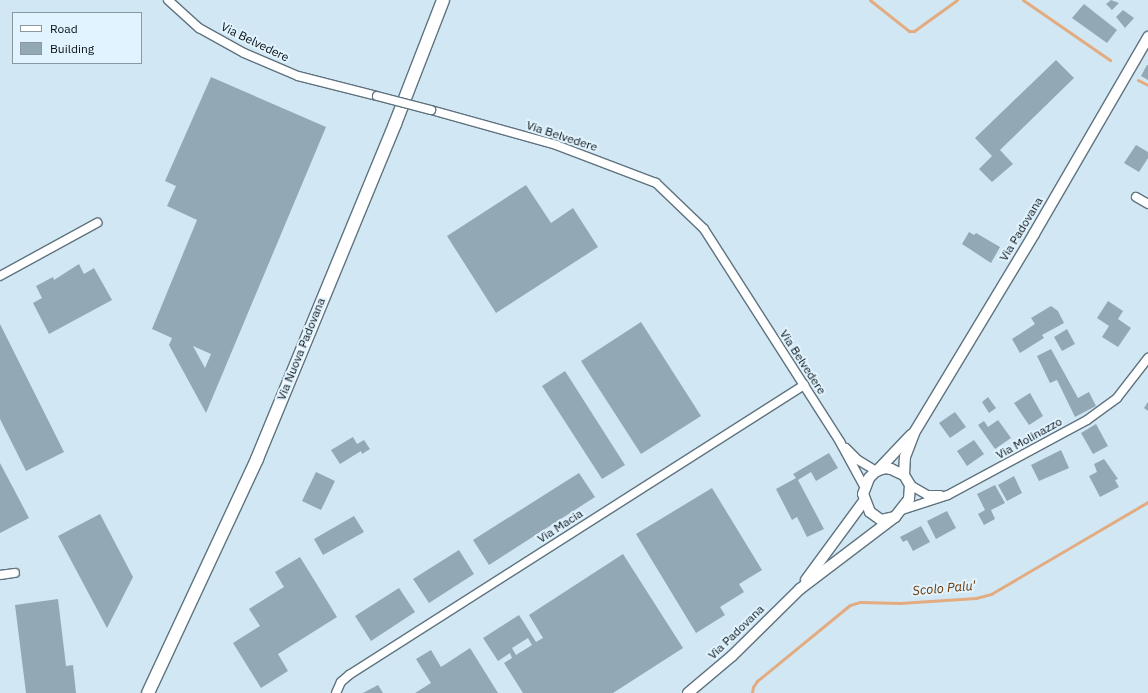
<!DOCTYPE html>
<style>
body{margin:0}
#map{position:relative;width:1148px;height:693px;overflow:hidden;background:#d1e7f4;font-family:"IBM Plex Sans",sans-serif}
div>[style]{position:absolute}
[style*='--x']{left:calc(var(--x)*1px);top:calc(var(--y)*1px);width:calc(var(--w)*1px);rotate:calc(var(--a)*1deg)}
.stream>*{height:3px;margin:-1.5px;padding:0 1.5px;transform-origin:1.5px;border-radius:1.5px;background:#e3ac80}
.building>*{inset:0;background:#93a8b5}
.roads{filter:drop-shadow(1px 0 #5f737f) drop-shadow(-1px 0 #5f737f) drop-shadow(0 1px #5f737f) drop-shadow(0 -1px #5f737f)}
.minor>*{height:8px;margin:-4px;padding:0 4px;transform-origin:4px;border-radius:4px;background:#fff}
.tertiary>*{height:10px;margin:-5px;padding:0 5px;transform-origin:5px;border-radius:5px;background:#fff}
.secondary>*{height:12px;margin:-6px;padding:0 6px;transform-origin:6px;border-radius:6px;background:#fff}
.bridges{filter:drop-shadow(1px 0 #5f737f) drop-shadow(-1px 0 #5f737f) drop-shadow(0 1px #5f737f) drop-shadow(0 -1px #5f737f)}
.minor-bridge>*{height:8px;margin:-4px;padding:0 4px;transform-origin:4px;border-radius:4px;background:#fff}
span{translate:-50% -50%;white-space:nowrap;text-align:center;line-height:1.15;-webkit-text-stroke:4px #e1f3fe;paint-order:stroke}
.street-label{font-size:12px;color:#070f13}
.water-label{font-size:13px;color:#6a3700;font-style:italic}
.legend{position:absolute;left:12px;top:12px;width:130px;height:52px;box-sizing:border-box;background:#e1f3fe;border:1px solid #8a98a0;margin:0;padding:5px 7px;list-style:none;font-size:12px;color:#070f13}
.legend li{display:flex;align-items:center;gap:8px;height:20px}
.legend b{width:20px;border:1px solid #8a98a0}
</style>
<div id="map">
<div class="stream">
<i style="--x:870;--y:0;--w:50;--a:38.5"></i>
<i style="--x:909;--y:31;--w:5;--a:0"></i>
<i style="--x:914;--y:31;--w:53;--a:-35.8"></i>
<i style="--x:1023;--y:0;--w:106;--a:34.6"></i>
<i style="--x:1138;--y:80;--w:11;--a:27"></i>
<i style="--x:752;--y:693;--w:6;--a:-81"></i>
<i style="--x:753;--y:687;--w:7;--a:-56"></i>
<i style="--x:757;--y:681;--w:120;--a:-39.3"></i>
<i style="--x:850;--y:605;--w:10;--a:-17"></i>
<i style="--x:860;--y:602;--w:40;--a:1.4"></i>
<i style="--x:900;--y:603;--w:76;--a:-3.8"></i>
<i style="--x:976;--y:598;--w:16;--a:-15"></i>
<i style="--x:991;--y:594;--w:182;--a:-30.4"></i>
</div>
<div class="building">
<i style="clip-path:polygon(1111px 0,1119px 3px,1112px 10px,1106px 4px)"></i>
<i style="clip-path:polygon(1084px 4px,1117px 30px,1107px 43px,1072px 18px)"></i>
<i style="clip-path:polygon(1123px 10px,1134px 18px,1125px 28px,1116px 17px)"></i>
<i style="clip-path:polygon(1056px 60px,1074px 78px,1000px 150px,1013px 164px,992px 182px,979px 169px,992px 156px,975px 138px)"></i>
<i style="clip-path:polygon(1147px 65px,1148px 65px,1148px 80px,1141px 76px)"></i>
<i style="clip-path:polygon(evenodd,211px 77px,326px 127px,206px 413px,169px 345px,172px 338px,152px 329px,197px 220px,167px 206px,176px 186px,165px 181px,211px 77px,193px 346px,211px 354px,205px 368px,193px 346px)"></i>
<i style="clip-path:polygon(1136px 145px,1148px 152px,1148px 158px,1139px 172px,1124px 163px)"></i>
<i style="clip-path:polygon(526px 185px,551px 223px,573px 208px,598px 247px,496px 313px,447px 236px)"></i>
<i style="clip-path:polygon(969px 232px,974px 235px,976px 233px,1000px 247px,991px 263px,962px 244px)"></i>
<i style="clip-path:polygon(79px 264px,84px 274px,94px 268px,112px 300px,49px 334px,33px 303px,42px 298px,36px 286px,53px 277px,54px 280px)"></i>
<i style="clip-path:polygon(1108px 301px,1123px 311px,1118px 319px,1131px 328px,1118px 347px,1102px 337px,1109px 326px,1097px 318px)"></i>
<i style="clip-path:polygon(1051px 306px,1058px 311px,1064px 323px,1042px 335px,1044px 338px,1020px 353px,1012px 339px,1035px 324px,1031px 318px)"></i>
<i style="clip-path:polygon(641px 322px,701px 416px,641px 454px,581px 361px)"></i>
<i style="clip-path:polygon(0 324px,64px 452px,26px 471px,0 419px)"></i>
<i style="clip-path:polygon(1067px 329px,1075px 344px,1062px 351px,1054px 337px)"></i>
<i style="clip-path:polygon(1051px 349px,1078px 398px,1089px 392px,1096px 406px,1075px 417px,1057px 380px,1050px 383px,1037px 356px)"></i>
<i style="clip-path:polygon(565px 371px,625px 465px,602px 479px,542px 386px)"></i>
<i style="clip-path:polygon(1030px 393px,1043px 416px,1029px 425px,1014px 403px)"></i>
<i style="clip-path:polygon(988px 397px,996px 408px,989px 413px,982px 402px)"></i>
<i style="clip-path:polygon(1148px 402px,1148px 411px,1144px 408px)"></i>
<i style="clip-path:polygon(955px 412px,966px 427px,950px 438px,939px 423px)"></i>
<i style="clip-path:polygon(998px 420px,1011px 438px,995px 449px,978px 425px,984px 421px,988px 427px)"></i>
<i style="clip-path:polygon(1096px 424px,1108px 446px,1093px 454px,1081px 433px)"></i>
<i style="clip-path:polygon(353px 437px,357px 444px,364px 440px,370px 449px,362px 454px,361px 451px,340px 464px,331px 450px)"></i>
<i style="clip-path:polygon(974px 440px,984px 454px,967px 466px,957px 451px)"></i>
<i style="clip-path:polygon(1061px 450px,1069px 468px,1039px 481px,1031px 465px)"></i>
<i style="clip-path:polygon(829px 453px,838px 468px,816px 481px,811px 472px,798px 480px,824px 529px,807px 537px,797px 517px,792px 520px,776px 489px,796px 478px,793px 474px)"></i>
<i style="clip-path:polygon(1104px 459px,1118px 479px,1115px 480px,1119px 487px,1100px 497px,1089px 476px,1097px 472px,1094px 464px)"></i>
<i style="clip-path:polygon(0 463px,29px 518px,0 533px)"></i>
<i style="clip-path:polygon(316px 472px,335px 481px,321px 510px,302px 501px)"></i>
<i style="clip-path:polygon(579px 473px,595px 497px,489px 565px,473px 540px)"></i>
<i style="clip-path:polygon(1014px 476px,1022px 493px,1007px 501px,998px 485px)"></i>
<i style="clip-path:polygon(995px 485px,1005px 503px,991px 510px,995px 519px,984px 525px,978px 514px,985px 510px,977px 494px)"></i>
<i style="clip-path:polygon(712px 488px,762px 570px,739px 584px,744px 592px,720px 607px,725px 615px,696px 633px,636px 534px)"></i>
<i style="clip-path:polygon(947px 511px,956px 528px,936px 539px,927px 521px)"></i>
<i style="clip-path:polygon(100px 514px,133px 577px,107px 628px,58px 536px)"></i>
<i style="clip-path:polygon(354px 516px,364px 532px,323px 555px,314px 539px)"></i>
<i style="clip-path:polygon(921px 526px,930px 542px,913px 551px,907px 540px,903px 542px,900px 537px)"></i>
<i style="clip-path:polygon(459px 550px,474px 574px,429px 603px,413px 579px)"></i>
<i style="clip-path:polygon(evenodd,623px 554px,683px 648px,613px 693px,523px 693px,504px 663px,512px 658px,510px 653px,498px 661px,483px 638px,519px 615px,536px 642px,543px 638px,529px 615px,623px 554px,528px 638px,532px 645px,516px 655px,512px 648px,528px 638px)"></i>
<i style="clip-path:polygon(300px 557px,337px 617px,278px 654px,288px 671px,261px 688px,233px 643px,260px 626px,249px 609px,284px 587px,275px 572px)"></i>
<i style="clip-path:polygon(399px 588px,415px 612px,371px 641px,355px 616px)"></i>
<i style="clip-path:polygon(58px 599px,66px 666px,73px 665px,76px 693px,26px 693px,15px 605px)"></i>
<i style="clip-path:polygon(470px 648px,498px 693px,415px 693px,431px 683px,416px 659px,431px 650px,441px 667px)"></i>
<i style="clip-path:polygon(378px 685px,383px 693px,363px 693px)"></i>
</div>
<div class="roads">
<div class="minor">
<i style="--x:168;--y:0;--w:42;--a:42.1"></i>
<i style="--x:199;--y:28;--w:51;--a:29.1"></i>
<i style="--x:244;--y:53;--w:59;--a:23.1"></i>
<i style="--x:298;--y:76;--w:81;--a:14.2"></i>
<i style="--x:431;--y:110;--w:130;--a:15.6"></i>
<i style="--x:556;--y:145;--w:107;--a:20.8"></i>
<i style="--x:656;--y:183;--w:66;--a:43.8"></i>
<i style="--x:704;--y:229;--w:253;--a:57.4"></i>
<i style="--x:840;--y:442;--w:52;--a:61.5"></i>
<i style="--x:1136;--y:197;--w:14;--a:30"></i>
<i style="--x:0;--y:276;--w:111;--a:-28.7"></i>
<i style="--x:846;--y:448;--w:17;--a:45"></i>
<i style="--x:858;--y:460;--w:21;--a:31"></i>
<i style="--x:910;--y:485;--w:20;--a:30"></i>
<i style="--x:927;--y:495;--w:13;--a:0"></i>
<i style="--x:902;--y:510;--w:48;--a:-18.1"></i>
<i style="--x:948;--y:495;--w:158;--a:-28.3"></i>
<i style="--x:1087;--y:420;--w:37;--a:-36"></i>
<i style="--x:1117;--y:398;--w:51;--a:-52.2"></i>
<i style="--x:0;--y:575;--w:15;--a:-8"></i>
<i style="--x:336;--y:693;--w:12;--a:-66"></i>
<i style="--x:341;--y:682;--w:11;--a:-41"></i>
<i style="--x:349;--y:675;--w:540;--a:-32.51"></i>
</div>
<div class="tertiary">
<i style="--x:885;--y:468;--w:6;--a:9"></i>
<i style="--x:891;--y:469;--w:14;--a:25"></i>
<i style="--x:904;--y:475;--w:12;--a:59"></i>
<i style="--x:910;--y:485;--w:14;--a:94"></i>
<i style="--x:909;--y:499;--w:23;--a:128"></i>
<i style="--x:895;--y:517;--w:14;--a:168"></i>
<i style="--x:881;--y:520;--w:14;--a:-144"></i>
<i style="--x:870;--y:512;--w:19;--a:-111"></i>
<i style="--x:863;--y:494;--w:17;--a:-69"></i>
<i style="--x:869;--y:478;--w:10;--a:-45"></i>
<i style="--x:876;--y:471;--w:9;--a:-18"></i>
<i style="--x:877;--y:471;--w:50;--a:-46.6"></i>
<i style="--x:904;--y:475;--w:18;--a:-87"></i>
<i style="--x:905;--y:457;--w:26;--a:-69"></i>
<i style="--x:914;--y:433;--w:232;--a:-58.9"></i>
<i style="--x:1034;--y:234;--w:228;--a:-59.9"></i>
<i style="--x:806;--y:580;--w:98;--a:-53.7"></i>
<i style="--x:688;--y:693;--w:57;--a:-40.1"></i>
<i style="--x:732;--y:656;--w:95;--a:-44.6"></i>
<i style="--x:800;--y:589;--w:119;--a:-37.2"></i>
</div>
<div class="secondary">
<i style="--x:148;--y:693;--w:258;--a:-65"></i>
<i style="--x:257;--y:459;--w:362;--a:-67.6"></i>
<i style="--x:395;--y:124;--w:133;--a:-68.8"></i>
</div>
</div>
<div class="bridges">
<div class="minor-bridge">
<i style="--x:377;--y:96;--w:56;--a:14.5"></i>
</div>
</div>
<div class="street-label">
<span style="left:255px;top:42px;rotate:26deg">Via Belvedere</span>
<span style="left:562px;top:136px;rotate:18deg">Via Belvedere</span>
<span style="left:1021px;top:229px;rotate:-59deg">Via Padovana</span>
<span style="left:301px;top:349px;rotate:-68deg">Via Nuova Padovana</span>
<span style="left:803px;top:362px;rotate:57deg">Via Belvedere</span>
<span style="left:1029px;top:438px;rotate:-29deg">Via Molinazzo</span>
<span style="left:560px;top:526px;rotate:-33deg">Via Macia</span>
<span style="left:736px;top:632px;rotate:-44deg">Via Padovana</span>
</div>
<div class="water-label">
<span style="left:944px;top:589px;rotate:-5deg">Scolo Palu'</span>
</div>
<ul class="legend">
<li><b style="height:5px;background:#fff"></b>Road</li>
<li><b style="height:11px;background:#93a8b5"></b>Building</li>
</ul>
</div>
